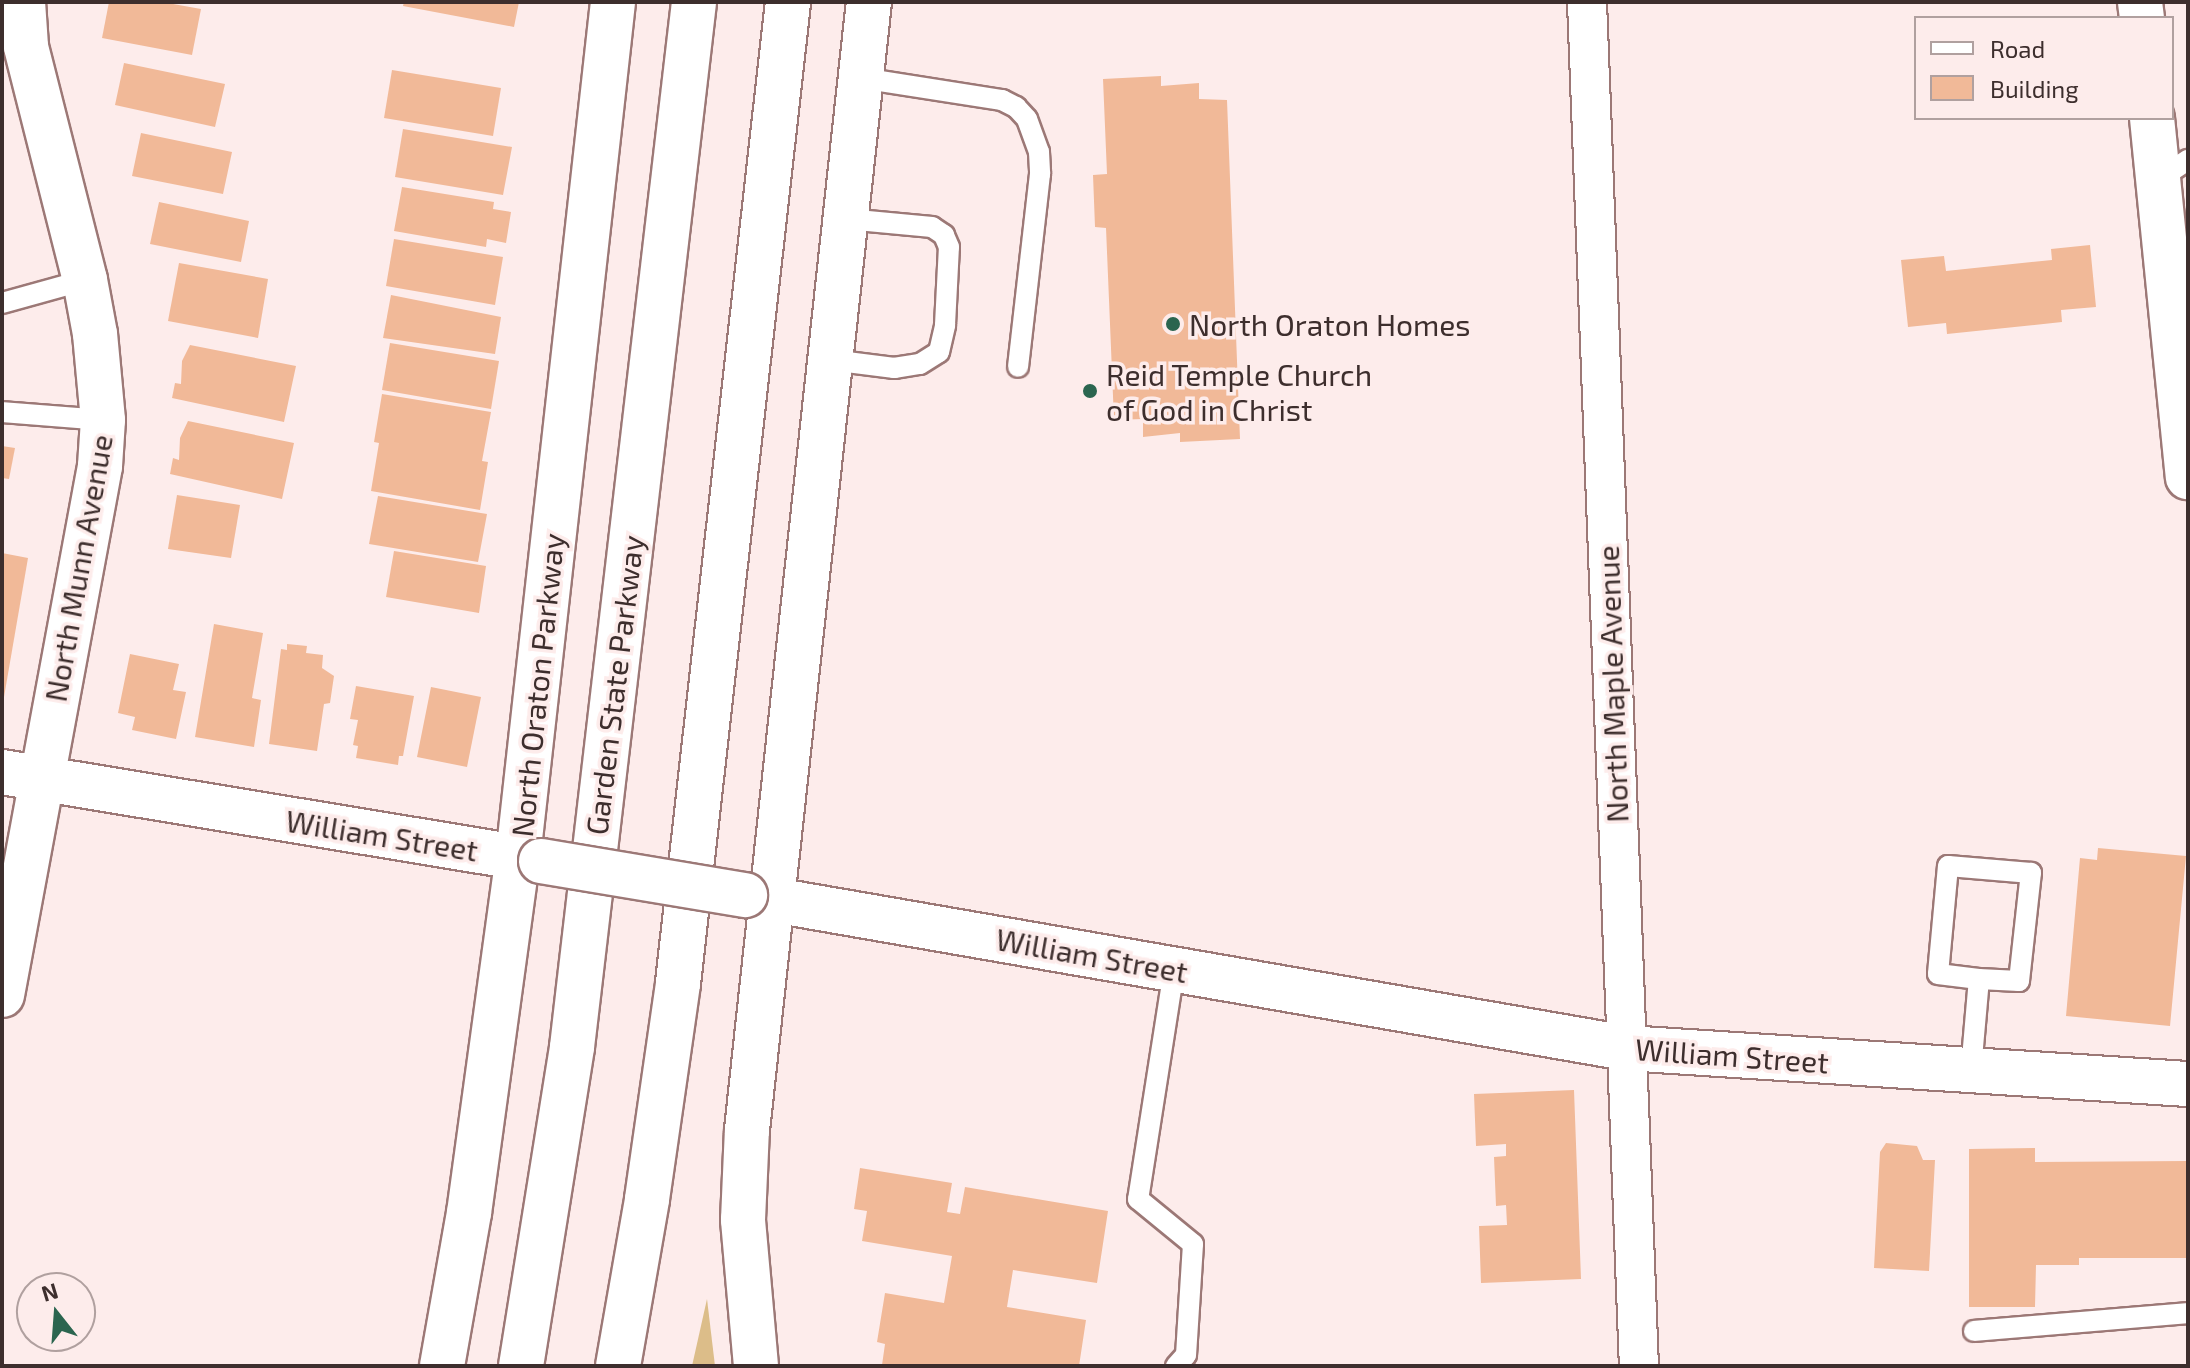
<!DOCTYPE html>
<style>
body{margin:0}
#map{position:relative;width:2190px;height:1368px;overflow:hidden;background:#fdeceb;font-family:"Exo 2",sans-serif}
div>[style]{position:absolute}
[style*='--x']{left:calc(var(--x)*1px);top:calc(var(--y)*1px);width:calc(var(--w)*1px);rotate:calc(var(--a)*1deg)}
.green>*{inset:0;background:#dcbd89}
.building>*{inset:0;background:#f1b998}
.roads{filter:drop-shadow(2px 0 #9c7876) drop-shadow(-2px 0 #9c7876) drop-shadow(0 2px #9c7876) drop-shadow(0 -2px #9c7876)}
.lane>*{height:20px;margin:-10px;padding:0 10px;transform-origin:10px;border-radius:10px;background:#fff}
.street>*{height:38px;margin:-19px;padding:0 19px;transform-origin:19px;border-radius:19px;background:#fff}
.secondary>*{height:44px;margin:-22px;padding:0 22px;transform-origin:22px;border-radius:22px;background:#fff}
.highway>*{height:44px;margin:-22px;padding:0 22px;transform-origin:22px;border-radius:22px;background:#fff}
.bridges{filter:drop-shadow(2px 0 #9c7876) drop-shadow(-2px 0 #9c7876) drop-shadow(0 2px #9c7876) drop-shadow(0 -2px #9c7876)}
.secondary-bridge>*{height:44px;margin:-22px;padding:0 22px;transform-origin:22px;border-radius:22px;background:#fff}
.dots>*{width:22px;height:22px;translate:-50% -50%;box-sizing:border-box;border:4px solid #fdeceb;border-radius:50%}
span{translate:-50% -50%;white-space:nowrap;text-align:center;line-height:1.15;-webkit-text-stroke:7px #fdeceb;paint-order:stroke}
.poi-label{font-size:30px;color:#3d2e2d}
.left{translate:0 -50%;text-align:left}
.street-label{font-size:30px;color:#3d2e2d}
.frame{position:absolute;inset:0;border:4px solid #3d2e2d;pointer-events:none}
.legend{position:absolute;left:1914px;top:16px;width:260px;height:104px;box-sizing:border-box;background:#fdeceb;border:2px solid #b0a09f;margin:0;padding:10px 14px;list-style:none;font-size:24px;color:#3d2e2d}
.legend li{display:flex;align-items:center;gap:16px;height:40px}
.legend b{width:40px;border:2px solid #b0a09f}
.north{position:absolute;left:16px;top:1272px;width:80px;height:80px;box-sizing:border-box;background:#fdeceb;border:2px solid #b0a09f;border-radius:50%;rotate:343deg;font-size:22px;font-weight:700;line-height:32px;text-align:center;color:#3d2e2d}
.north::after{content:'';display:block;margin:auto;width:28px;height:36px;background:#2b654f;clip-path:polygon(50% 0,100% 100%,50% 72%,0 100%)}
</style>
<div id="map">
<div class="green">
<i style="clip-path:polygon(707px 1299px,715px 1366px,692px 1366px)"></i>
</div>
<div class="building">
<i style="clip-path:polygon(109px 2px,162px 2px,201px 9px,192px 55px,102px 38px)"></i>
<i style="clip-path:polygon(404px 2px,519px 2px,514px 27px,403px 6px)"></i>
<i style="clip-path:polygon(124px 63px,225px 84px,215px 127px,115px 105px)"></i>
<i style="clip-path:polygon(392px 70px,501px 88px,493px 136px,384px 118px)"></i>
<i style="clip-path:polygon(1161px 76px,1161px 86px,1199px 83px,1199px 99px,1227px 100px,1240px 439px,1180px 442px,1180px 433px,1143px 437px,1143px 419px,1114px 420px,1106px 228px,1095px 227px,1093px 175px,1107px 174px,1103px 79px)"></i>
<i style="clip-path:polygon(403px 129px,512px 147px,503px 195px,395px 177px)"></i>
<i style="clip-path:polygon(141px 133px,232px 152px,223px 194px,132px 176px)"></i>
<i style="clip-path:polygon(402px 187px,494px 202px,493px 209px,511px 212px,506px 243px,487px 239px,486px 247px,394px 231px)"></i>
<i style="clip-path:polygon(159px 202px,249px 221px,241px 262px,150px 244px)"></i>
<i style="clip-path:polygon(394px 239px,503px 257px,495px 305px,386px 286px)"></i>
<i style="clip-path:polygon(2090px 245px,2096px 307px,2061px 310px,2062px 322px,1947px 334px,1946px 323px,1908px 327px,1901px 260px,1944px 256px,1946px 271px,2052px 260px,2051px 249px)"></i>
<i style="clip-path:polygon(179px 263px,268px 279px,258px 338px,168px 321px)"></i>
<i style="clip-path:polygon(391px 295px,501px 317px,495px 354px,383px 338px)"></i>
<i style="clip-path:polygon(390px 343px,499px 361px,491px 409px,382px 390px)"></i>
<i style="clip-path:polygon(190px 345px,296px 366px,284px 422px,172px 398px,175px 383px,181px 384px,182px 361px)"></i>
<i style="clip-path:polygon(382px 394px,491px 412px,482px 461px,488px 462px,480px 510px,371px 491px,379px 443px,374px 442px)"></i>
<i style="clip-path:polygon(188px 421px,294px 443px,282px 499px,170px 474px,173px 458px,179px 460px,180px 438px)"></i>
<i style="clip-path:polygon(2px 446px,15px 448px,9px 479px,2px 478px)"></i>
<i style="clip-path:polygon(177px 495px,240px 505px,231px 558px,168px 549px)"></i>
<i style="clip-path:polygon(378px 496px,487px 514px,478px 562px,369px 544px)"></i>
<i style="clip-path:polygon(394px 551px,486px 566px,479px 613px,386px 597px)"></i>
<i style="clip-path:polygon(2px 553px,28px 558px,4px 697px,2px 697px)"></i>
<i style="clip-path:polygon(214px 624px,263px 633px,252px 698px,261px 700px,254px 747px,195px 737px)"></i>
<i style="clip-path:polygon(287px 644px,307px 646px,306px 653px,323px 655px,322px 668px,334px 676px,330px 703px,324px 704px,317px 751px,269px 744px,281px 649px,287px 650px)"></i>
<i style="clip-path:polygon(130px 654px,179px 664px,173px 690px,186px 692px,176px 739px,132px 730px,135px 717px,118px 713px)"></i>
<i style="clip-path:polygon(356px 686px,414px 696px,403px 756px,399px 756px,398px 765px,356px 758px,358px 746px,353px 745px,358px 720px,350px 719px)"></i>
<i style="clip-path:polygon(431px 687px,481px 697px,467px 767px,417px 757px)"></i>
<i style="clip-path:polygon(2098px 848px,2186px 856px,2170px 1026px,2066px 1016px,2080px 858px,2097px 860px)"></i>
<i style="clip-path:polygon(1574px 1090px,1581px 1279px,1481px 1283px,1479px 1226px,1507px 1225px,1506px 1205px,1496px 1206px,1494px 1157px,1506px 1156px,1506px 1144px,1476px 1146px,1474px 1094px)"></i>
<i style="clip-path:polygon(1886px 1143px,1917px 1146px,1923px 1160px,1935px 1160px,1929px 1271px,1874px 1268px,1880px 1152px)"></i>
<i style="clip-path:polygon(2035px 1148px,2035px 1162px,2188px 1161px,2188px 1258px,2079px 1258px,2079px 1265px,2036px 1265px,2035px 1307px,1969px 1307px,1969px 1149px)"></i>
<i style="clip-path:polygon(860px 1168px,952px 1183px,947px 1212px,960px 1214px,965px 1187px,1108px 1211px,1097px 1283px,1013px 1270px,1007px 1307px,1086px 1320px,1079px 1366px,882px 1365px,885px 1344px,877px 1342px,885px 1293px,944px 1303px,952px 1256px,862px 1241px,867px 1211px,854px 1209px)"></i>
</div>
<div class="roads">
<div class="lane">
<i style="--x:861;--y:78;--w:143;--a:8.9"></i>
<i style="--x:1002;--y:100;--w:16;--a:27"></i>
<i style="--x:1016;--y:107;--w:16;--a:47"></i>
<i style="--x:1027;--y:119;--w:35;--a:70"></i>
<i style="--x:1039;--y:152;--w:22;--a:87"></i>
<i style="--x:1040;--y:174;--w:194;--a:96.5"></i>
<i style="--x:2158;--y:180;--w:36;--a:-34"></i>
<i style="--x:2;--y:303;--w:86;--a:-15.5"></i>
<i style="--x:831;--y:360;--w:64;--a:7.2"></i>
<i style="--x:894;--y:368;--w:26;--a:-9"></i>
<i style="--x:920;--y:364;--w:22;--a:-32"></i>
<i style="--x:939;--y:352;--w:28;--a:-77"></i>
<i style="--x:945;--y:325;--w:78;--a:-87.1"></i>
<i style="--x:949;--y:247;--w:13;--a:-113"></i>
<i style="--x:944;--y:235;--w:14;--a:-146"></i>
<i style="--x:932;--y:227;--w:86;--a:-174.7"></i>
<i style="--x:2;--y:412;--w:101;--a:4.5"></i>
<i style="--x:1174;--y:970;--w:232;--a:98.9"></i>
<i style="--x:1138;--y:1199;--w:71;--a:39.3"></i>
<i style="--x:1193;--y:1244;--w:111;--a:93.6"></i>
<i style="--x:1186;--y:1355;--w:15;--a:132"></i>
<i style="--x:1971;--y:1070;--w:91;--a:-85"></i>
<i style="--x:1979;--y:979;--w:40;--a:2.9"></i>
<i style="--x:2019;--y:981;--w:109;--a:-83.7"></i>
<i style="--x:2031;--y:873;--w:83;--a:-175.2"></i>
<i style="--x:1948;--y:866;--w:108;--a:95.3"></i>
<i style="--x:1938;--y:974;--w:41;--a:7"></i>
<i style="--x:1974;--y:1331;--w:215;--a:-4.8"></i>
</div>
<div class="street">
<i style="--x:1587;--y:2;--w:1365;--a:87.82"></i>
</div>
<div class="secondary">
<i style="--x:2140;--y:2;--w:16;--a:83"></i>
<i style="--x:2152;--y:118;--w:361;--a:84.3"></i>
<i style="--x:2;--y:772;--w:546;--a:9.38"></i>
<i style="--x:745;--y:895;--w:894;--a:9.85"></i>
<i style="--x:1626;--y:1048;--w:563;--a:3.67"></i>
<i style="--x:2;--y:995;--w:538;--a:-79.5"></i>
<i style="--x:100;--y:466;--w:46;--a:-86.3"></i>
<i style="--x:103;--y:420;--w:86;--a:-95.3"></i>
<i style="--x:95;--y:334;--w:55;--a:-100.5"></i>
<i style="--x:85;--y:280;--w:241;--a:-104.2"></i>
<i style="--x:26;--y:46;--w:44;--a:-93.9"></i>
<i style="--x:442;--y:1366;--w:155;--a:-80"></i>
<i style="--x:469;--y:1213;--w:359;--a:-82.2"></i>
<i style="--x:518;--y:857;--w:860;--a:-83.66"></i>
<i style="--x:756;--y:1366;--w:147;--a:-95.1"></i>
<i style="--x:743;--y:1220;--w:90;--a:-87.5"></i>
<i style="--x:747;--y:1130;--w:1135;--a:-83.83"></i>
</div>
<div class="highway">
<i style="--x:521;--y:1366;--w:323;--a:-80.9"></i>
<i style="--x:572;--y:1047;--w:1052;--a:-83.34"></i>
<i style="--x:618;--y:1366;--w:169;--a:-80.1"></i>
<i style="--x:647;--y:1199;--w:218;--a:-81.8"></i>
<i style="--x:678;--y:983;--w:987;--a:-83.6"></i>
</div>
</div>
<div class="bridges">
<div class="secondary-bridge">
<i style="--x:541;--y:861;--w:207;--a:9.5"></i>
</div>
</div>
<div class="dots">
<i style="left:1173px;top:324px;background:#2b654f"></i>
<i style="left:1090px;top:391px;background:#2b654f"></i>
</div>
<div class="poi-label">
<span class="left" style="left:1189px;top:324px">North Oraton Homes</span>
<span class="left" style="left:1106px;top:391px">Reid Temple Church<br>of God in Christ</span>
</div>
<div class="street-label">
<span style="left:78px;top:568px;rotate:-80deg">North Munn Avenue</span>
<span style="left:1612px;top:684px;rotate:-92deg">North Maple Avenue</span>
<span style="left:537px;top:685px;rotate:-84deg">North Oraton Parkway</span>
<span style="left:614px;top:685px;rotate:-83deg">Garden State Parkway</span>
<span style="left:382px;top:835px;rotate:9deg">William Street</span>
<span style="left:1092px;top:955px;rotate:10deg">William Street</span>
<span style="left:1732px;top:1055px;rotate:4deg">William Street</span>
</div>
<div class="frame"></div>
<ul class="legend">
<li><b style="height:10px;background:#fff"></b>Road</li>
<li><b style="height:22px;background:#f1b998"></b>Building</li>
</ul>
<div class="north">N</div>
</div>
